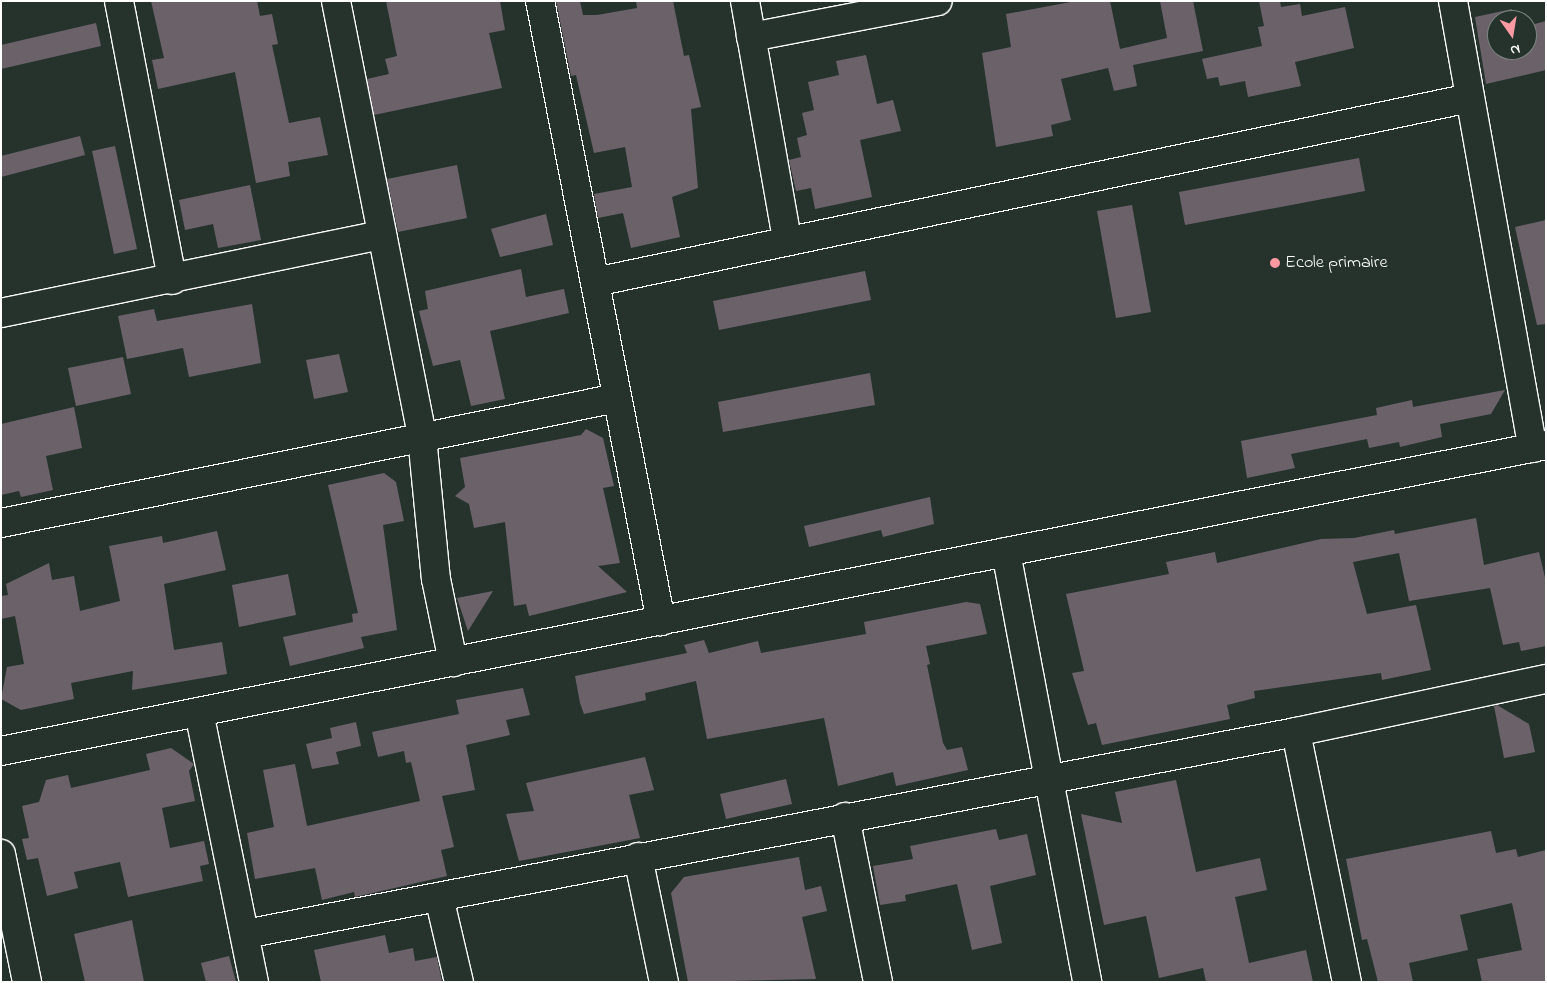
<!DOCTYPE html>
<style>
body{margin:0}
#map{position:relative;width:1547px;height:983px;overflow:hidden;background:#26332d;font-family:"Indie Flower",sans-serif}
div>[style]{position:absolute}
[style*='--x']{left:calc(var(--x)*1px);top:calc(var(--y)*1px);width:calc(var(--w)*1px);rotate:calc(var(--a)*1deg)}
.building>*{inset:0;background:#6b6269}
.roads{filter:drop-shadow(1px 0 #fff) drop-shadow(-1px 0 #fff) drop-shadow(0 1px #fff) drop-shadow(0 -1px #fff)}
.minor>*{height:28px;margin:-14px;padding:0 14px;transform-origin:14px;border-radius:14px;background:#26332d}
.dots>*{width:14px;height:14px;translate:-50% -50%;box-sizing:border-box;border:2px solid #26332d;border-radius:50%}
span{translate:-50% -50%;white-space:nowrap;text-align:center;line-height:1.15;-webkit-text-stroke:4.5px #26332d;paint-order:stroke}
.poi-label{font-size:18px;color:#fff}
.left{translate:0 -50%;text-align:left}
.frame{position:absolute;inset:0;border:2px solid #fff;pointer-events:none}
.north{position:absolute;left:1487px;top:10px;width:50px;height:50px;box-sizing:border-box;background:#26332d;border:1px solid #7d8581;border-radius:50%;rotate:167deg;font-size:14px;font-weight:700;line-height:20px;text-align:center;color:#fff}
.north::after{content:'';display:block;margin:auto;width:18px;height:22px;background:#ff9aa2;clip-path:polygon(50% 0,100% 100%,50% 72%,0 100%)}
</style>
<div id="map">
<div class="building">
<i style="clip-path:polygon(151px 1px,257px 1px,260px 16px,272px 14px,278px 44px,272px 45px,289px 123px,320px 117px,328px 155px,288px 162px,290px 176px,256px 183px,235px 72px,158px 89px,152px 60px,164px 58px)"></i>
<i style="clip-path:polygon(386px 1px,500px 1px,505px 30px,489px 33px,502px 88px,374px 115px,367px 79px,389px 74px,385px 59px,397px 56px)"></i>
<i style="clip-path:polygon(556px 1px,580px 1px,583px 15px,597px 15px,637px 8px,636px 1px,673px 1px,684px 56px,689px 55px,701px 107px,691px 109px,698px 188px,672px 197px,680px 237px,631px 248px,623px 213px,598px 218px,594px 194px,632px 187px,625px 147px,594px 153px,576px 75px,571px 76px)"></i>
<i style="clip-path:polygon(1076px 1px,1110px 1px,1120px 49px,1167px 38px,1160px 1px,1193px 1px,1203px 51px,1133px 65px,1137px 86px,1114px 91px,1108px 68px,1061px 79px,1071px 120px,1051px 125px,1053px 136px,996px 147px,982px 53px,1011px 47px,1006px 14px)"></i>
<i style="clip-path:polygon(1259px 1px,1280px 1px,1281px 7px,1300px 4px,1302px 16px,1345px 7px,1354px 48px,1295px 62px,1301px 86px,1248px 97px,1245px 81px,1220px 86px,1218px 77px,1207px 79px,1202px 59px,1262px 46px,1258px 27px,1264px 26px)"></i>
<i style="clip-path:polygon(1512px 9px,1514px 20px,1497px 20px,1497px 50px,1527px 50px,1527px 26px,1546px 21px,1546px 70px,1486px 84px,1475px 17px)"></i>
<i style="clip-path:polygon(96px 23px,101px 46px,1px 69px,1px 45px)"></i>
<i style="clip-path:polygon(866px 55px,877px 104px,893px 100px,901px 131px,860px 140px,872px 197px,815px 209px,811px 188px,796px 191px,789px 160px,801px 157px,797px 138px,807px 135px,802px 113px,814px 110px,808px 82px,839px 75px,836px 61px)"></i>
<i style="clip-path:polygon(80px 136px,85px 155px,1px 177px,1px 156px)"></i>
<i style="clip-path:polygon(115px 146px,137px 249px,114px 254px,92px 151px)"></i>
<i style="clip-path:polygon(1359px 158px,1365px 191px,1185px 225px,1179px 192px)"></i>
<i style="clip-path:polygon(457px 165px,467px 218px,398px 232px,387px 179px)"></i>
<i style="clip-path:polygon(250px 185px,261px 240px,218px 248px,213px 224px,185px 230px,179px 200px)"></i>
<i style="clip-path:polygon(1132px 205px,1151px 312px,1116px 318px,1097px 211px)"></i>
<i style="clip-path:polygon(546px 214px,553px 245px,500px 257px,491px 229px)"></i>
<i style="clip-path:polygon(1546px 220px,1546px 324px,1537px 325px,1515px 227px)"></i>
<i style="clip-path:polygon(521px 269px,526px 297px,564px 289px,569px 313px,490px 331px,505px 399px,471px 406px,460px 360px,433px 366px,419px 311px,428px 309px,425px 291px)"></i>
<i style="clip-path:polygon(865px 271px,871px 300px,719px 330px,713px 301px)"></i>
<i style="clip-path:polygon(252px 304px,261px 363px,189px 377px,183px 348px,127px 359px,118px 316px,154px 309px,157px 321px)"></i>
<i style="clip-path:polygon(339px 354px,348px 392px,314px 399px,306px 360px)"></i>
<i style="clip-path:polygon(123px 357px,131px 394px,76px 406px,68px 368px)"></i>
<i style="clip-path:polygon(870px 373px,875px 405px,723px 432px,718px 402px)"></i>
<i style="clip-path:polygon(1505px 390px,1491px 414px,1440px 424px,1442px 437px,1400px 447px,1399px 442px,1369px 448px,1367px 439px,1291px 454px,1295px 468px,1247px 478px,1241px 441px,1377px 415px,1376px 408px,1412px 400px,1413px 407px)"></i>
<i style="clip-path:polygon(74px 407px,82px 448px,46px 456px,53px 490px,21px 497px,19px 491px,1px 495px,1px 424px)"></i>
<i style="clip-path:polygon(586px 429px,603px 438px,614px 486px,603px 488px,620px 563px,598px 566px,627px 592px,529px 616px,526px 604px,514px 606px,505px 522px,474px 528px,469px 504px,455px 496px,465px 487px,460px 458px,581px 435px)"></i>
<i style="clip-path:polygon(384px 473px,396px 482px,404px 521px,383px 525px,397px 630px,361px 637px,364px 648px,290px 666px,283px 637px,353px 622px,352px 614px,358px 613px,328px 485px)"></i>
<i style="clip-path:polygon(930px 497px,934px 524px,883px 537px,881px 530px,809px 547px,804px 526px)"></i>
<i style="clip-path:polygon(1476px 518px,1484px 565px,1539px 552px,1546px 582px,1546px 646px,1521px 651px,1519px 642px,1503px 645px,1490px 588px,1409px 601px,1399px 553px,1353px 562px,1367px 614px,1416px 605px,1431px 670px,1382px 680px,1381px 673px,1254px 691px,1255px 698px,1227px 705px,1230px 719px,1102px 745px,1096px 723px,1088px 725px,1072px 673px,1084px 671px,1066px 594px,1169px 574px,1166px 562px,1215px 552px,1217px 563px,1321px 539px,1354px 538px,1394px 530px,1395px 534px)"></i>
<i style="clip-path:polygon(217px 531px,226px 570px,164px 584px,174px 650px,222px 642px,227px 674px,132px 690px,133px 671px,71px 683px,74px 699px,21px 710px,1px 699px,7px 667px,24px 664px,15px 616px,1px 619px,1px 596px,8px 595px,6px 584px,49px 563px,52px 580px,74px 576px,80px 611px,120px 601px,109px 546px,162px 536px,163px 543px)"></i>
<i style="clip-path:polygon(288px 574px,296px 615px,239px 627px,232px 585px)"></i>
<i style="clip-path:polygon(493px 591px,468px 631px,457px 598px)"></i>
<i style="clip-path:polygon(966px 602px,980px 604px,987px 634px,926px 646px,930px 664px,927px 665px,943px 743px,947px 750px,962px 747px,968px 770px,896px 786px,893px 772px,838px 786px,824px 718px,707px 739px,696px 681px,645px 693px,646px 700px,584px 714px,580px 703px,575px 676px,687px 653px,684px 645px,704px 640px,709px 653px,758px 641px,761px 653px,866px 634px,864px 622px)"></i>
<i style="clip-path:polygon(523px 688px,530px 715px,506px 720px,510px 735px,466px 745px,475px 790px,442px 796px,454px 847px,441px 850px,447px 876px,355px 897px,354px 892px,322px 900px,315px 868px,255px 879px,247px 833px,274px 827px,263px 770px,295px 764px,307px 826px,420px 801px,411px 762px,406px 763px,404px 751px,378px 757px,372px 732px,459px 714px,456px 700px)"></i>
<i style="clip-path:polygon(1497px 705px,1529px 724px,1535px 752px,1504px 758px,1494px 706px)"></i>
<i style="clip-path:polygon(356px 722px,361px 746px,336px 752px,339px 764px,312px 769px,306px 744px,332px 738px,330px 728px)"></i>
<i style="clip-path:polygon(171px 748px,194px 764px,189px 771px,195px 801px,162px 808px,170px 848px,204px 841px,209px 864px,200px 866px,203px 881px,128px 897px,120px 862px,74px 872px,78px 888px,47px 896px,38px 858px,27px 860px,22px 839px,29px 838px,22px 806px,39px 802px,46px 780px,68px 775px,71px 788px,150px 770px,146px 754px)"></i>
<i style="clip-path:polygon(645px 757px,654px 790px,629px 795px,640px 838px,519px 861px,506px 814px,534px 811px,526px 783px)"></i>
<i style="clip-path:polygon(786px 779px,792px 804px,726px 819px,720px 794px)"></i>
<i style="clip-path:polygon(1176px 780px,1196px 872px,1260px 858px,1267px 890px,1235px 897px,1249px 963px,1306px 950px,1313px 982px,1206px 982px,1203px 968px,1159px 978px,1146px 916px,1104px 925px,1081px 814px,1122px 823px,1115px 792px)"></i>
<i style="clip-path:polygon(996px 829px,999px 840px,1027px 834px,1036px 875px,990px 886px,1002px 943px,972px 950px,957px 884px,905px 895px,906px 901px,880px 905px,873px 866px,913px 859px,910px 846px)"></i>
<i style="clip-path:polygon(1491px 831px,1496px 853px,1516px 849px,1518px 857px,1546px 850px,1546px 982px,1482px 982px,1477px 959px,1522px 950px,1512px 903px,1460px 915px,1468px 950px,1409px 963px,1413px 982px,1378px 982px,1367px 939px,1362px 940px,1346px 859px)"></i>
<i style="clip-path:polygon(799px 857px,805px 890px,821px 886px,827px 911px,802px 917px,816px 979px,688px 982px,671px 893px,684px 877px)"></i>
<i style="clip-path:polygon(132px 920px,144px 982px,85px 982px,74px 934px)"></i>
<i style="clip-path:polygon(385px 935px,389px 953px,413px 948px,415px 961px,437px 957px,442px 982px,321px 982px,314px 950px)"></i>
<i style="clip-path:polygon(229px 956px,236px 982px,206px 982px,201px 963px)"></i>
</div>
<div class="roads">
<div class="minor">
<i style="--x:119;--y:1;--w:284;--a:79.2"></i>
<i style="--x:336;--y:1;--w:444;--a:78.8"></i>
<i style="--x:422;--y:437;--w:143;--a:84.4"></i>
<i style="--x:436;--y:579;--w:85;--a:78.4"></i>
<i style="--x:540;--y:1;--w:632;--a:78.96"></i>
<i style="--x:745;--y:1;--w:243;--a:80"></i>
<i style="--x:1453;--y:1;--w:454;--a:79.9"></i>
<i style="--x:751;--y:37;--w:190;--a:-10.9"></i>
<i style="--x:595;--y:282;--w:894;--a:-11.88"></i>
<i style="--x:1;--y:313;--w:389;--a:-11.6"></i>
<i style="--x:1;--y:523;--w:629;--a:-11.47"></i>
<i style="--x:1006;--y:552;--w:438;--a:79.3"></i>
<i style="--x:199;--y:712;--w:276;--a:78.5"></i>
<i style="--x:1296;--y:732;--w:255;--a:78.5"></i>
<i style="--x:1;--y:751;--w:1575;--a:-11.2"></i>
<i style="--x:845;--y:817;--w:168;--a:78.7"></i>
<i style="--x:1;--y:854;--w:131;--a:78.5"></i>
<i style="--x:638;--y:857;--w:128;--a:78.3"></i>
<i style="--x:439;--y:897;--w:87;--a:76.8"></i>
<i style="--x:245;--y:934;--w:1070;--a:-10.88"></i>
<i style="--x:1296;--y:732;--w:256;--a:-12"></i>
</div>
</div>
<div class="dots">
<i style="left:1275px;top:263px;background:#ff9aa2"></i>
</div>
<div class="poi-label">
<span class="left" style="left:1285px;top:263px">Ecole primaire</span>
</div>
<div class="frame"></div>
<div class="north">N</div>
</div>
